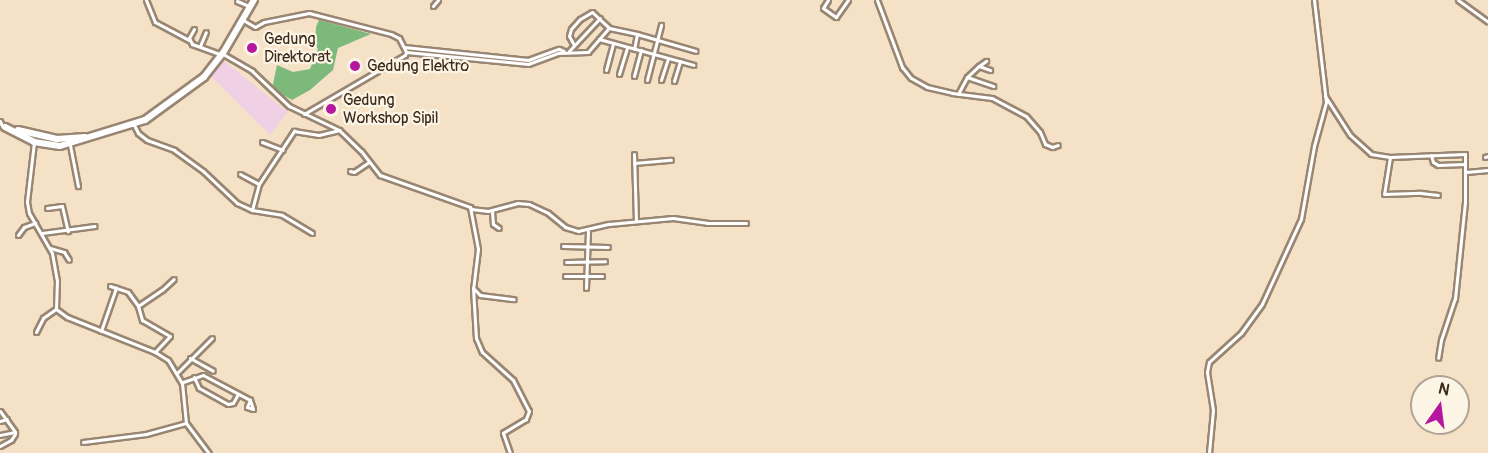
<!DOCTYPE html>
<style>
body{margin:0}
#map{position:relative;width:1488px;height:453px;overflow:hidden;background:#f5e1c6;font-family:Pangolin,sans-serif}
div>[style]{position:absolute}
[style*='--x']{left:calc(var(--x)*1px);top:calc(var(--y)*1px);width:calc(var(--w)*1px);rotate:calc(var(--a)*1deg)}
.built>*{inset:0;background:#f0d0e5}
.forest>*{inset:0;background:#7cb97a}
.roads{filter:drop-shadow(2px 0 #988672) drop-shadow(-2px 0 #988672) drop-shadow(0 2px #988672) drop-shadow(0 -2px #988672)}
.minor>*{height:3px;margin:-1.5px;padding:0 1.5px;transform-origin:1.5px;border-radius:1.5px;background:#fff}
.trunk>*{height:6px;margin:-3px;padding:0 3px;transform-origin:3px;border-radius:3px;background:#fff}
.dots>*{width:16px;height:16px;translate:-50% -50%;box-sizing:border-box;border:3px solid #fcf5e5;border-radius:50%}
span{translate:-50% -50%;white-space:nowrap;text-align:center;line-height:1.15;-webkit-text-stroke:4.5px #fcf5e5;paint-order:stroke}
.poi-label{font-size:16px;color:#3b2a1e}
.left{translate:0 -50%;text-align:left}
.north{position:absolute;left:1410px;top:375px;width:60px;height:60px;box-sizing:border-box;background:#fcf5e5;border:2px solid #afa495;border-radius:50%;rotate:14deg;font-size:16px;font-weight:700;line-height:24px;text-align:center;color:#3b2a1e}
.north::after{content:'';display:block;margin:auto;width:21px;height:27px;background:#b5179e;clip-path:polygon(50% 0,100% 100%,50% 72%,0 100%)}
</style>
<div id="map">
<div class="built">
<i style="clip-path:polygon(224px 61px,288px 112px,270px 135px,211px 76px)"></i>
</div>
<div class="forest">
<i style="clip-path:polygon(319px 20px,371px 34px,338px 48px,333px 70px,310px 90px,292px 100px,272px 89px,277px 65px,293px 72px,310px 69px,318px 49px,315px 43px,316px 27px)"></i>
</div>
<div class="roads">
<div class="minor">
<i style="--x:146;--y:0;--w:24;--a:68"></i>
<i style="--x:155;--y:22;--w:38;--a:28"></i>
<i style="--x:828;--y:0;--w:9;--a:122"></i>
<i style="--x:823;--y:8;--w:16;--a:35"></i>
<i style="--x:836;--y:17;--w:21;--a:-55"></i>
<i style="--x:877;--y:0;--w:72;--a:69.5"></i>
<i style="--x:902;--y:67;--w:14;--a:51"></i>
<i style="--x:911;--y:78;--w:18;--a:29"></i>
<i style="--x:927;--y:87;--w:26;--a:13"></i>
<i style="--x:952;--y:93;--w:40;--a:7.1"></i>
<i style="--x:992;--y:98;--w:38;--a:28"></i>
<i style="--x:1026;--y:116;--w:21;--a:49"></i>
<i style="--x:1040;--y:132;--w:13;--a:67"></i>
<i style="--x:1045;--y:144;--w:8;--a:23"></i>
<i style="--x:1052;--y:147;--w:6;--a:-18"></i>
<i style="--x:1458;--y:0;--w:37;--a:36"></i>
<i style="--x:237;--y:1;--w:13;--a:23"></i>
<i style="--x:433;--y:6;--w:8;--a:-50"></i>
<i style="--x:243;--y:20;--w:14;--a:30"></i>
<i style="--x:255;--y:27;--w:10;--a:-29"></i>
<i style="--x:264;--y:22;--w:46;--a:-11.3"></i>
<i style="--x:309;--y:13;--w:85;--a:14.4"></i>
<i style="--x:391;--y:34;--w:9;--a:27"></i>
<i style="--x:399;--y:38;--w:16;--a:63"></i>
<i style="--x:406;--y:52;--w:3;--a:108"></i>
<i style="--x:405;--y:55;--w:117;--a:149.7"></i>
<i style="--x:194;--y:29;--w:10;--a:119"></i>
<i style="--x:189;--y:38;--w:7;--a:63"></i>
<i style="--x:192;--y:44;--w:30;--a:20"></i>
<i style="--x:637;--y:34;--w:61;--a:16.1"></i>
<i style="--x:599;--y:39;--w:98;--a:15.3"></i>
<i style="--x:574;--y:45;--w:10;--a:-119"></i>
<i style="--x:569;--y:36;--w:7;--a:-74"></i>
<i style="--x:571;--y:29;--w:13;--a:-48"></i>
<i style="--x:580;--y:19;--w:14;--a:-30"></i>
<i style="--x:592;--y:12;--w:23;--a:43"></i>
<i style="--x:609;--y:28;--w:29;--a:12"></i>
<i style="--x:637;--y:34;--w:15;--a:101"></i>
<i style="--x:200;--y:46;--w:15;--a:-67"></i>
<i style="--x:404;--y:47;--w:125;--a:6"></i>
<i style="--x:528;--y:60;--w:33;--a:-20"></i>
<i style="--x:559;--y:49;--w:5;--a:22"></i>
<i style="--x:569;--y:51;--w:45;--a:-46.8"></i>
<i style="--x:406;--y:52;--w:123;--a:5.6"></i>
<i style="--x:528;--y:64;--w:33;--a:-20"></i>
<i style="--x:559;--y:53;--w:29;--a:-2"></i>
<i style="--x:588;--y:52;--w:32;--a:-49"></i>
<i style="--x:223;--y:54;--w:34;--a:30"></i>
<i style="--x:252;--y:71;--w:51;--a:43.4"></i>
<i style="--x:289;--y:106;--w:55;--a:25.6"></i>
<i style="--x:339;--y:130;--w:30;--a:44"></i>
<i style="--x:361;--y:151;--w:31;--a:52"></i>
<i style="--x:380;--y:175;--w:96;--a:19.6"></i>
<i style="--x:470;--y:207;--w:43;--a:79.2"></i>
<i style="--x:478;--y:249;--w:39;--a:97"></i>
<i style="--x:473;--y:288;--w:50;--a:86.6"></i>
<i style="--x:476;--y:338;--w:15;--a:67"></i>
<i style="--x:482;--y:352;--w:42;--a:42.1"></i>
<i style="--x:513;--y:380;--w:35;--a:63"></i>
<i style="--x:529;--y:411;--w:9;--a:111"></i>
<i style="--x:526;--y:419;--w:27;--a:149"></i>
<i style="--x:503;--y:433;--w:21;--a:71"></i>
<i style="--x:979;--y:66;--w:9;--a:-36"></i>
<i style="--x:606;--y:70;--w:28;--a:-75"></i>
<i style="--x:619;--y:74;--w:28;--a:-73"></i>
<i style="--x:634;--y:76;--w:27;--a:-75"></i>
<i style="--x:967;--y:77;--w:16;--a:-43"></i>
<i style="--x:979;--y:66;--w:12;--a:20"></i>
<i style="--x:647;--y:80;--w:57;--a:-75.7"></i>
<i style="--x:661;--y:80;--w:23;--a:-72"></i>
<i style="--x:674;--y:81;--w:21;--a:-73"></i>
<i style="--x:958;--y:94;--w:19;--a:-62"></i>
<i style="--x:967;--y:77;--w:28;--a:19"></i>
<i style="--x:1325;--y:96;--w:46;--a:57.3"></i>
<i style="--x:1350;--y:135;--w:28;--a:42"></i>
<i style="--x:1371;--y:154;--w:19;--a:9"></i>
<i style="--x:1390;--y:157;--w:75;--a:-2.3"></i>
<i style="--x:1465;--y:154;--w:48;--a:90"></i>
<i style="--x:1465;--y:202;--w:97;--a:95.9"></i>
<i style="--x:1455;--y:298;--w:44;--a:108.4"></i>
<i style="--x:1441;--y:340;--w:18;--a:99"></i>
<i style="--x:0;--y:121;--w:5;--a:68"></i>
<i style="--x:134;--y:125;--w:9;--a:63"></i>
<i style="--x:138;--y:133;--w:11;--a:38"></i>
<i style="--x:147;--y:140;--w:29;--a:20"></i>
<i style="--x:174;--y:150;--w:36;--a:36"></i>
<i style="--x:203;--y:171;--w:47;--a:43.3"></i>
<i style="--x:237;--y:203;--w:17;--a:25"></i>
<i style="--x:252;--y:210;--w:30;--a:9"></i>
<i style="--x:282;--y:215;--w:35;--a:31"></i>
<i style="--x:34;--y:142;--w:60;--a:96.7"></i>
<i style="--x:27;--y:202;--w:11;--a:80"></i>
<i style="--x:29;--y:213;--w:46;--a:60.1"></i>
<i style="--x:52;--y:253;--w:27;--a:80"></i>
<i style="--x:57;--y:280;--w:29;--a:92"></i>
<i style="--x:56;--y:309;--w:14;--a:36"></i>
<i style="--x:67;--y:317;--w:95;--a:21.7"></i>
<i style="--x:155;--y:352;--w:15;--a:32"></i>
<i style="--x:168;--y:360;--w:27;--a:59"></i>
<i style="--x:182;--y:383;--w:40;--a:84.3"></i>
<i style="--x:186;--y:423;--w:38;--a:53"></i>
<i style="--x:262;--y:142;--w:22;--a:21"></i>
<i style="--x:70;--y:145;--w:42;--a:79"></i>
<i style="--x:634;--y:154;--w:67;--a:88.3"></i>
<i style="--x:1431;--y:155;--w:7;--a:74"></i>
<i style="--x:1433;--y:162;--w:6;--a:31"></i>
<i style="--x:1438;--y:165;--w:27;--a:-2"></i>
<i style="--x:1390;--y:157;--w:37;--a:99"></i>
<i style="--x:1384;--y:194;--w:37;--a:-2"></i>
<i style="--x:1421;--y:193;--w:17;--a:7"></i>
<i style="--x:1485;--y:157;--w:3;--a:-18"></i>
<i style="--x:634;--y:163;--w:37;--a:-5"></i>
<i style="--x:350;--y:171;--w:4;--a:14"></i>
<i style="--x:354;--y:172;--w:18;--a:-34"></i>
<i style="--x:1466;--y:172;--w:22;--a:-5"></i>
<i style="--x:240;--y:174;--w:21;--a:28"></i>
<i style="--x:47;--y:208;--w:15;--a:-8"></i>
<i style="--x:62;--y:206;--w:26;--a:77"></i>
<i style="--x:471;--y:209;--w:17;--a:7"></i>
<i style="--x:488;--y:211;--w:30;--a:-15"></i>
<i style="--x:517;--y:203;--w:12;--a:5"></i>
<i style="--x:529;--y:204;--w:21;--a:25"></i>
<i style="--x:548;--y:213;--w:22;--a:39"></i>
<i style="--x:565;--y:227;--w:14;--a:17"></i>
<i style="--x:578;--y:231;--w:32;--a:-13"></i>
<i style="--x:609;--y:224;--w:64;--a:-5.4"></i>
<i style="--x:673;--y:218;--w:34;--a:8"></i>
<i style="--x:707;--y:223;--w:39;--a:0"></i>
<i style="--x:252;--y:210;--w:27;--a:-75"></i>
<i style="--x:259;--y:184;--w:64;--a:-56.6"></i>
<i style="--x:294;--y:131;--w:25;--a:9"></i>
<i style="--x:319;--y:135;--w:21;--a:-14"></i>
<i style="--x:492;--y:211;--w:13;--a:86"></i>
<i style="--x:493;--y:224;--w:7;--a:34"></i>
<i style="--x:42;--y:233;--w:53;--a:-7.5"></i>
<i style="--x:18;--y:235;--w:10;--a:-53"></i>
<i style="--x:24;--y:227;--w:12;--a:-20"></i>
<i style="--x:563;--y:246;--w:45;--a:1.3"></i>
<i style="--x:50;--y:248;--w:15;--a:16"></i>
<i style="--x:64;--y:252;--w:9;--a:58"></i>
<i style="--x:566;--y:262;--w:39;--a:-1"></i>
<i style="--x:565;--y:276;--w:37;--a:0"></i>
<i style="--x:110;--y:286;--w:19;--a:18"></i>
<i style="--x:128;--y:292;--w:17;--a:54"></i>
<i style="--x:138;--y:306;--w:15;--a:74"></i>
<i style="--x:142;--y:320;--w:32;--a:30"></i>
<i style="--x:170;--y:336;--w:22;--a:133"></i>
<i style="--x:473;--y:288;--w:10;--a:45"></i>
<i style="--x:480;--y:295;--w:34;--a:7"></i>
<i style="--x:586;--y:288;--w:57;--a:-88"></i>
<i style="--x:138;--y:306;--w:29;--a:-34"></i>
<i style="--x:162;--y:290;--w:16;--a:-43"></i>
<i style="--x:101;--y:331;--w:46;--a:-70.8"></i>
<i style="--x:36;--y:332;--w:16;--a:-63"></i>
<i style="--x:43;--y:318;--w:16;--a:-35"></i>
<i style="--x:190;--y:358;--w:26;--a:29"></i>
<i style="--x:178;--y:372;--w:48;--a:-45"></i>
<i style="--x:194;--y:377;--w:12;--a:66"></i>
<i style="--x:199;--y:388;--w:33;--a:29"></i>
<i style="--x:228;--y:404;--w:5;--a:-11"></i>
<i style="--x:233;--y:403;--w:10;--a:-61"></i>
<i style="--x:183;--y:382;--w:21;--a:-19"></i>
<i style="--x:203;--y:375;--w:53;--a:28"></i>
<i style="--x:250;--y:400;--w:9;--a:72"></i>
<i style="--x:253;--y:409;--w:6;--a:-162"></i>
<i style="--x:247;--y:407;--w:8;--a:-67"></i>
<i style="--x:0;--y:411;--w:26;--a:54"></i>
<i style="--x:15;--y:432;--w:15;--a:169"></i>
<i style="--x:0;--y:421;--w:7;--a:-16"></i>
<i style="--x:83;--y:442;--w:64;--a:-7.2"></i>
<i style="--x:146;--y:434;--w:41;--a:-15.4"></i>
<i style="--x:0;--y:446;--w:13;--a:-29"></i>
<i style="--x:11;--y:440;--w:7;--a:-56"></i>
<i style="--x:1209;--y:453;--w:43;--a:-84.7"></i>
<i style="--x:1213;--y:410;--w:38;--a:-99"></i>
<i style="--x:1207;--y:372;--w:10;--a:-79"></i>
<i style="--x:1209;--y:362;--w:43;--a:-42.2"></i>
<i style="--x:1241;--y:333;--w:36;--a:-54"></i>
<i style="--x:1262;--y:304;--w:94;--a:-65.4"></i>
<i style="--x:1301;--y:219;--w:74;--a:-79.9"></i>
<i style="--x:1314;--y:146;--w:46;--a:-74.7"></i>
<i style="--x:1326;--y:102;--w:103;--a:-96.7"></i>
</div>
<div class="trunk">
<i style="--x:5;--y:127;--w:33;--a:27"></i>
<i style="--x:34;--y:142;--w:26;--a:9"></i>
<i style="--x:60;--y:146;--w:89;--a:-17"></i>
<i style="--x:145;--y:120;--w:73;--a:-36.1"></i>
<i style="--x:204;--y:77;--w:31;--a:-52"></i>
<i style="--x:223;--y:53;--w:61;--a:-59.7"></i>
<i style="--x:18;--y:130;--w:40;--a:13"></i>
<i style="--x:57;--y:139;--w:28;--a:-4"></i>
</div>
</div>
<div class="dots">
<i style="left:252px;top:48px;background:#b5179e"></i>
<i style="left:355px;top:66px;background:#b5179e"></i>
<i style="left:331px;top:109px;background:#b5179e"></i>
</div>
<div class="poi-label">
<span class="left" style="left:264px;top:48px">Gedung<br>Direktorat</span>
<span class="left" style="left:367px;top:66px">Gedung Elektro</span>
<span class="left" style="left:343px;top:109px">Gedung<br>Workshop Sipil</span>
</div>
<div class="north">N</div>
</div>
